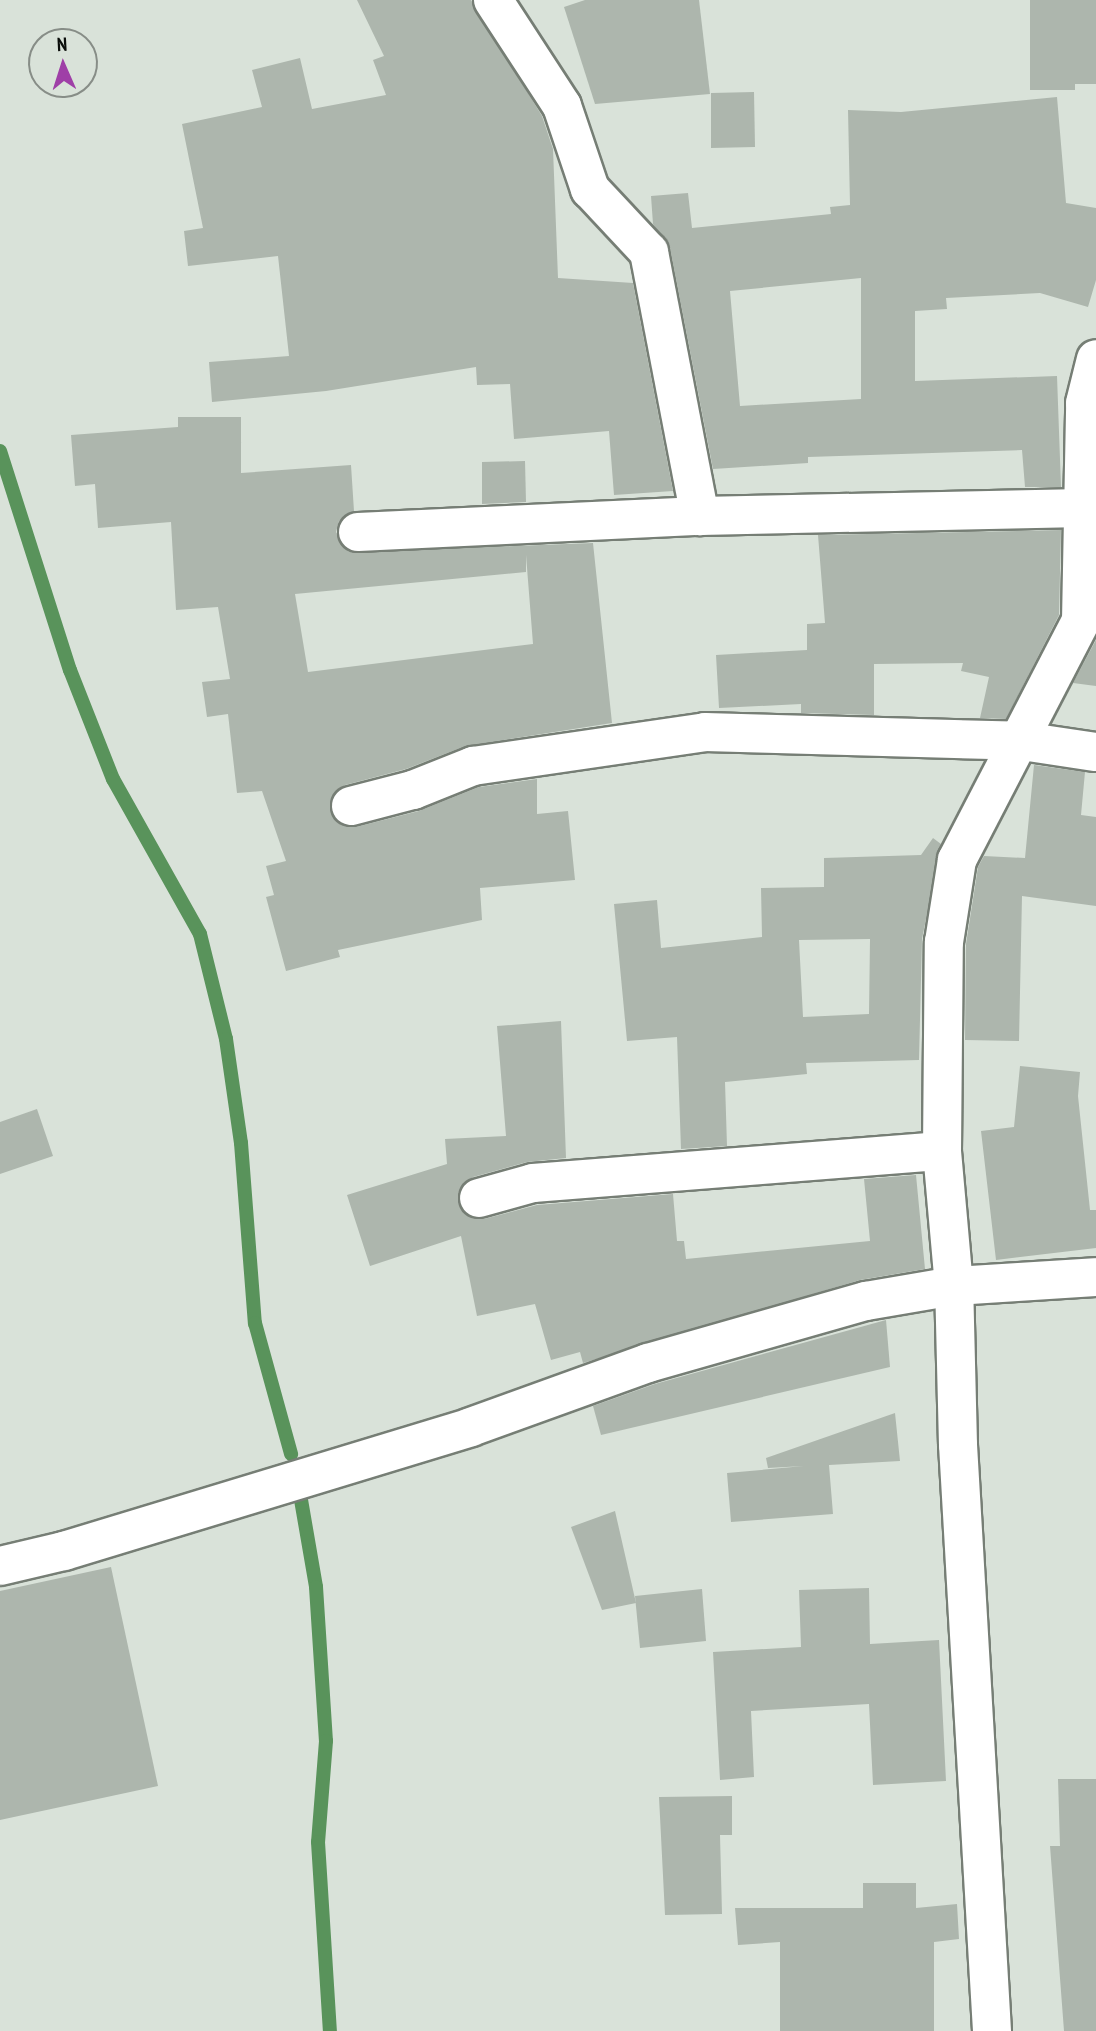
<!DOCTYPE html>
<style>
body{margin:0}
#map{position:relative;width:1096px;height:2031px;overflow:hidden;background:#d9e2d9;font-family:"PT Sans Narrow",sans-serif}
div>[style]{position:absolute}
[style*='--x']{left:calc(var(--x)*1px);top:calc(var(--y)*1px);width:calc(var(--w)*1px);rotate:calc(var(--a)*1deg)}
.stream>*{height:14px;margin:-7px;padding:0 7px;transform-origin:7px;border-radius:7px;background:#59935b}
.building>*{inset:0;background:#adb6ad}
.roads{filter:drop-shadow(2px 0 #767e75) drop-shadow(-2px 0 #767e75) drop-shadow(0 2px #767e75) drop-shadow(0 -2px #767e75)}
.minor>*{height:38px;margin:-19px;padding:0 19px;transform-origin:19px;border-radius:19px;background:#fff}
span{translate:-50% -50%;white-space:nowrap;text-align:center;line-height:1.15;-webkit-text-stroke:6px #d9e2d9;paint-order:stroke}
.north{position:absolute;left:28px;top:28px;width:70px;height:70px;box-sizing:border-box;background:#d9e2d9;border:2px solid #878d87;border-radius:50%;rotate:357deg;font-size:19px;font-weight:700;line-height:28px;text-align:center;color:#0b0e0b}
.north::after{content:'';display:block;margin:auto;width:24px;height:32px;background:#9f3fa7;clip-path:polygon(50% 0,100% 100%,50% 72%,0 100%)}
</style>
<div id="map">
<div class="stream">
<i style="--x:0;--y:451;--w:230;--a:72.3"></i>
<i style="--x:70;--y:670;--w:117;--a:68.5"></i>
<i style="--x:113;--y:779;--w:178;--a:60.7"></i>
<i style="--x:200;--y:934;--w:108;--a:76.1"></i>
<i style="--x:226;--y:1039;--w:105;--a:81.8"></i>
<i style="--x:241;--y:1143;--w:181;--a:85.6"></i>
<i style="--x:255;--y:1323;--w:136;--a:74.6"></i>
<i style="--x:300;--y:1494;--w:94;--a:80.2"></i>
<i style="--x:316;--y:1587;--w:154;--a:86.3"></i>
<i style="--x:326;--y:1741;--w:101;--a:94.5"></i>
<i style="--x:318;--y:1842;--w:189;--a:86.4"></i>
</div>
<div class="building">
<i style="clip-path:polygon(357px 0,471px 0,542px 116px,553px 149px,558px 278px,633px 283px,673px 491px,614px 495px,609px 431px,514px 439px,510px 384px,477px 385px,476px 367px,326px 391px,212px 402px,209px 362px,289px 356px,278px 256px,188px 266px,184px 231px,203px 228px,182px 124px,262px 107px,252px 70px,300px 58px,312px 109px,386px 95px,373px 60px,384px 56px)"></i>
<i style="clip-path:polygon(585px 0,699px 0,710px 94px,595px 104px,564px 7px)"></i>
<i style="clip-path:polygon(1030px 0,1096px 0,1096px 84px,1075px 84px,1075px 90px,1030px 90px)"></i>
<i style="clip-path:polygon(754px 92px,755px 147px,711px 148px,711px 93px)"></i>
<i style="clip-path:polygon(evenodd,1057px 97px,1066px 203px,1096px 208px,1096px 280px,1088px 307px,1040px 293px,946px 298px,947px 309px,915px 311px,915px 381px,1057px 376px,1061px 487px,1025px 487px,1022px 450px,808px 457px,808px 463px,713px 469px,670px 248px,653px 224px,651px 196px,688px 193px,692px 228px,831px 214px,830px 207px,850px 205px,848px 110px,901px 112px,1057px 97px,861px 278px,861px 399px,740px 406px,730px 291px,861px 278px)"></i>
<i style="clip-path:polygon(evenodd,178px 417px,241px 417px,241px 473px,351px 465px,354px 511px,339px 521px,336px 532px,349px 552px,593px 543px,612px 723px,465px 746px,406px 769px,345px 785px,330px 801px,336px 822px,356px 827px,419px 811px,479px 787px,537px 779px,537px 814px,568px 811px,575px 880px,480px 888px,482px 920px,338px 950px,340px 957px,286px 971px,266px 897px,274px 895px,266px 866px,286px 861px,262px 791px,237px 793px,228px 714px,207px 717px,202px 682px,230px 679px,218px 607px,176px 610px,171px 522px,98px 528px,95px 484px,75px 486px,71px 435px,178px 427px,178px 417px,526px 555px,533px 644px,308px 672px,295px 594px,526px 572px,526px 555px)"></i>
<i style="clip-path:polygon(525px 461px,526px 502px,482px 504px,482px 462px)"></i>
<i style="clip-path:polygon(1061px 530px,1059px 615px,1006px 719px,980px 718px,989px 677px,961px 671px,963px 663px,874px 664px,874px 715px,801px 713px,801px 704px,719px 708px,716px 655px,807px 650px,807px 624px,825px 623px,818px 535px)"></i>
<i style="clip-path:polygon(1096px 640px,1096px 686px,1073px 683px)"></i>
<i style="clip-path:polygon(1034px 765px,1085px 772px,1081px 815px,1096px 817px,1096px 906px,1022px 896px,1019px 1041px,965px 1040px,966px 944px,978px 867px,984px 856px,1025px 858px)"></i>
<i style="clip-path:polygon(evenodd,933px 838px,941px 844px,922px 939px,919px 1060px,806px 1063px,807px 1074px,725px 1082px,727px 1146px,681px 1149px,677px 1037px,627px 1041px,614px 904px,657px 900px,661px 948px,762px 937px,761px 888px,824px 887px,824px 858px,921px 855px,933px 838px,870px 939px,869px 1014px,803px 1017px,799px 940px,870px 939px)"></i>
<i style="clip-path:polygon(561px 1021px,566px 1158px,527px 1162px,473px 1177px,458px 1193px,464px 1214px,484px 1219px,537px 1205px,673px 1194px,677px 1241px,684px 1241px,686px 1259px,870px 1241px,864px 1179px,916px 1175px,925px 1269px,860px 1280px,583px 1363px,580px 1352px,551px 1360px,535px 1304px,477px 1316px,461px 1236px,370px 1266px,347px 1195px,447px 1164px,445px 1139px,506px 1136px,497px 1026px)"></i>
<i style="clip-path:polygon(1020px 1066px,1080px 1072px,1078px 1096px,1090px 1210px,1096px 1210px,1096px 1248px,996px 1260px,981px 1131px,1014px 1127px)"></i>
<i style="clip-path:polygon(37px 1109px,53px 1156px,0 1174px,0 1122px)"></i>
<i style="clip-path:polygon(886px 1320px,890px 1367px,601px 1435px,593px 1406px,655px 1384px)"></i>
<i style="clip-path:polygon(895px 1413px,900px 1461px,829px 1465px,833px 1514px,731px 1522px,727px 1473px,804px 1466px,768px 1468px,766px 1458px)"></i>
<i style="clip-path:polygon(615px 1511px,636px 1603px,602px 1610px,571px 1527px)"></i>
<i style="clip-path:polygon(111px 1567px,158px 1786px,0 1820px,0 1591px)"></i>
<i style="clip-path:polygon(869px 1588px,870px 1644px,939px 1640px,946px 1781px,873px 1785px,869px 1704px,751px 1711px,754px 1777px,720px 1780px,713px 1652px,801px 1647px,799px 1590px)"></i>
<i style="clip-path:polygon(702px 1589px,706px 1641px,640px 1648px,635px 1596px)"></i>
<i style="clip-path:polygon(1058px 1779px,1096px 1779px,1096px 2031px,1064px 2031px,1050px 1846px,1060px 1846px)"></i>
<i style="clip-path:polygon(732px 1796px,732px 1835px,720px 1835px,722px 1914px,665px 1915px,659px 1797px)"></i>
<i style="clip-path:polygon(863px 1883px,916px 1883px,916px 1908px,957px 1904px,959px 1939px,934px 1942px,934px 2031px,780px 2031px,780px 1942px,738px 1945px,735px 1908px,863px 1908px)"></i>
</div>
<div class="roads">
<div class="minor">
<i style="--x:493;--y:0;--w:126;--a:56.9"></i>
<i style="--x:562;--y:106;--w:88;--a:71.4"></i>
<i style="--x:590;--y:189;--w:86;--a:46.9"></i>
<i style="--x:649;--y:252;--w:269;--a:79.1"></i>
<i style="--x:358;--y:532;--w:342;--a:-2.7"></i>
<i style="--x:700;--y:516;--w:383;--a:-1.2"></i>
<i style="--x:351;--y:806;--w:64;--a:-14.5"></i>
<i style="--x:413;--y:790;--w:65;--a:-21.8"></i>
<i style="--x:473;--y:766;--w:234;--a:-8.3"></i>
<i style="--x:705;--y:732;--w:317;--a:1.6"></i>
<i style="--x:1022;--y:741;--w:75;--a:8.5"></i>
<i style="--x:479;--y:1198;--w:56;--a:-15.5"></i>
<i style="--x:533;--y:1183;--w:410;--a:-4.5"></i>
<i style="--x:0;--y:1566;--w:66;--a:-13.2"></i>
<i style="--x:64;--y:1551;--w:425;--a:-16.9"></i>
<i style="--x:471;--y:1427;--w:188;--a:-19.9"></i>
<i style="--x:648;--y:1363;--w:227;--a:-15.9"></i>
<i style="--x:866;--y:1301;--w:89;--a:-9.7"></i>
<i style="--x:954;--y:1286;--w:142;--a:-3.6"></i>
<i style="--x:992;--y:2031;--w:587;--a:-93.32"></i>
<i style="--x:958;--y:1445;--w:159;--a:-91.4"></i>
<i style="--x:954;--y:1286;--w:136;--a:-95.1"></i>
<i style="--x:942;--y:1151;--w:209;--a:-89.5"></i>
<i style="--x:944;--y:942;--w:83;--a:-81"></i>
<i style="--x:957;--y:860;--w:269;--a:-62.6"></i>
<i style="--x:1081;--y:621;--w:218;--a:-88.9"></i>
<i style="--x:1085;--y:403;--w:45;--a:-76"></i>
</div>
</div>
<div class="north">N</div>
</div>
